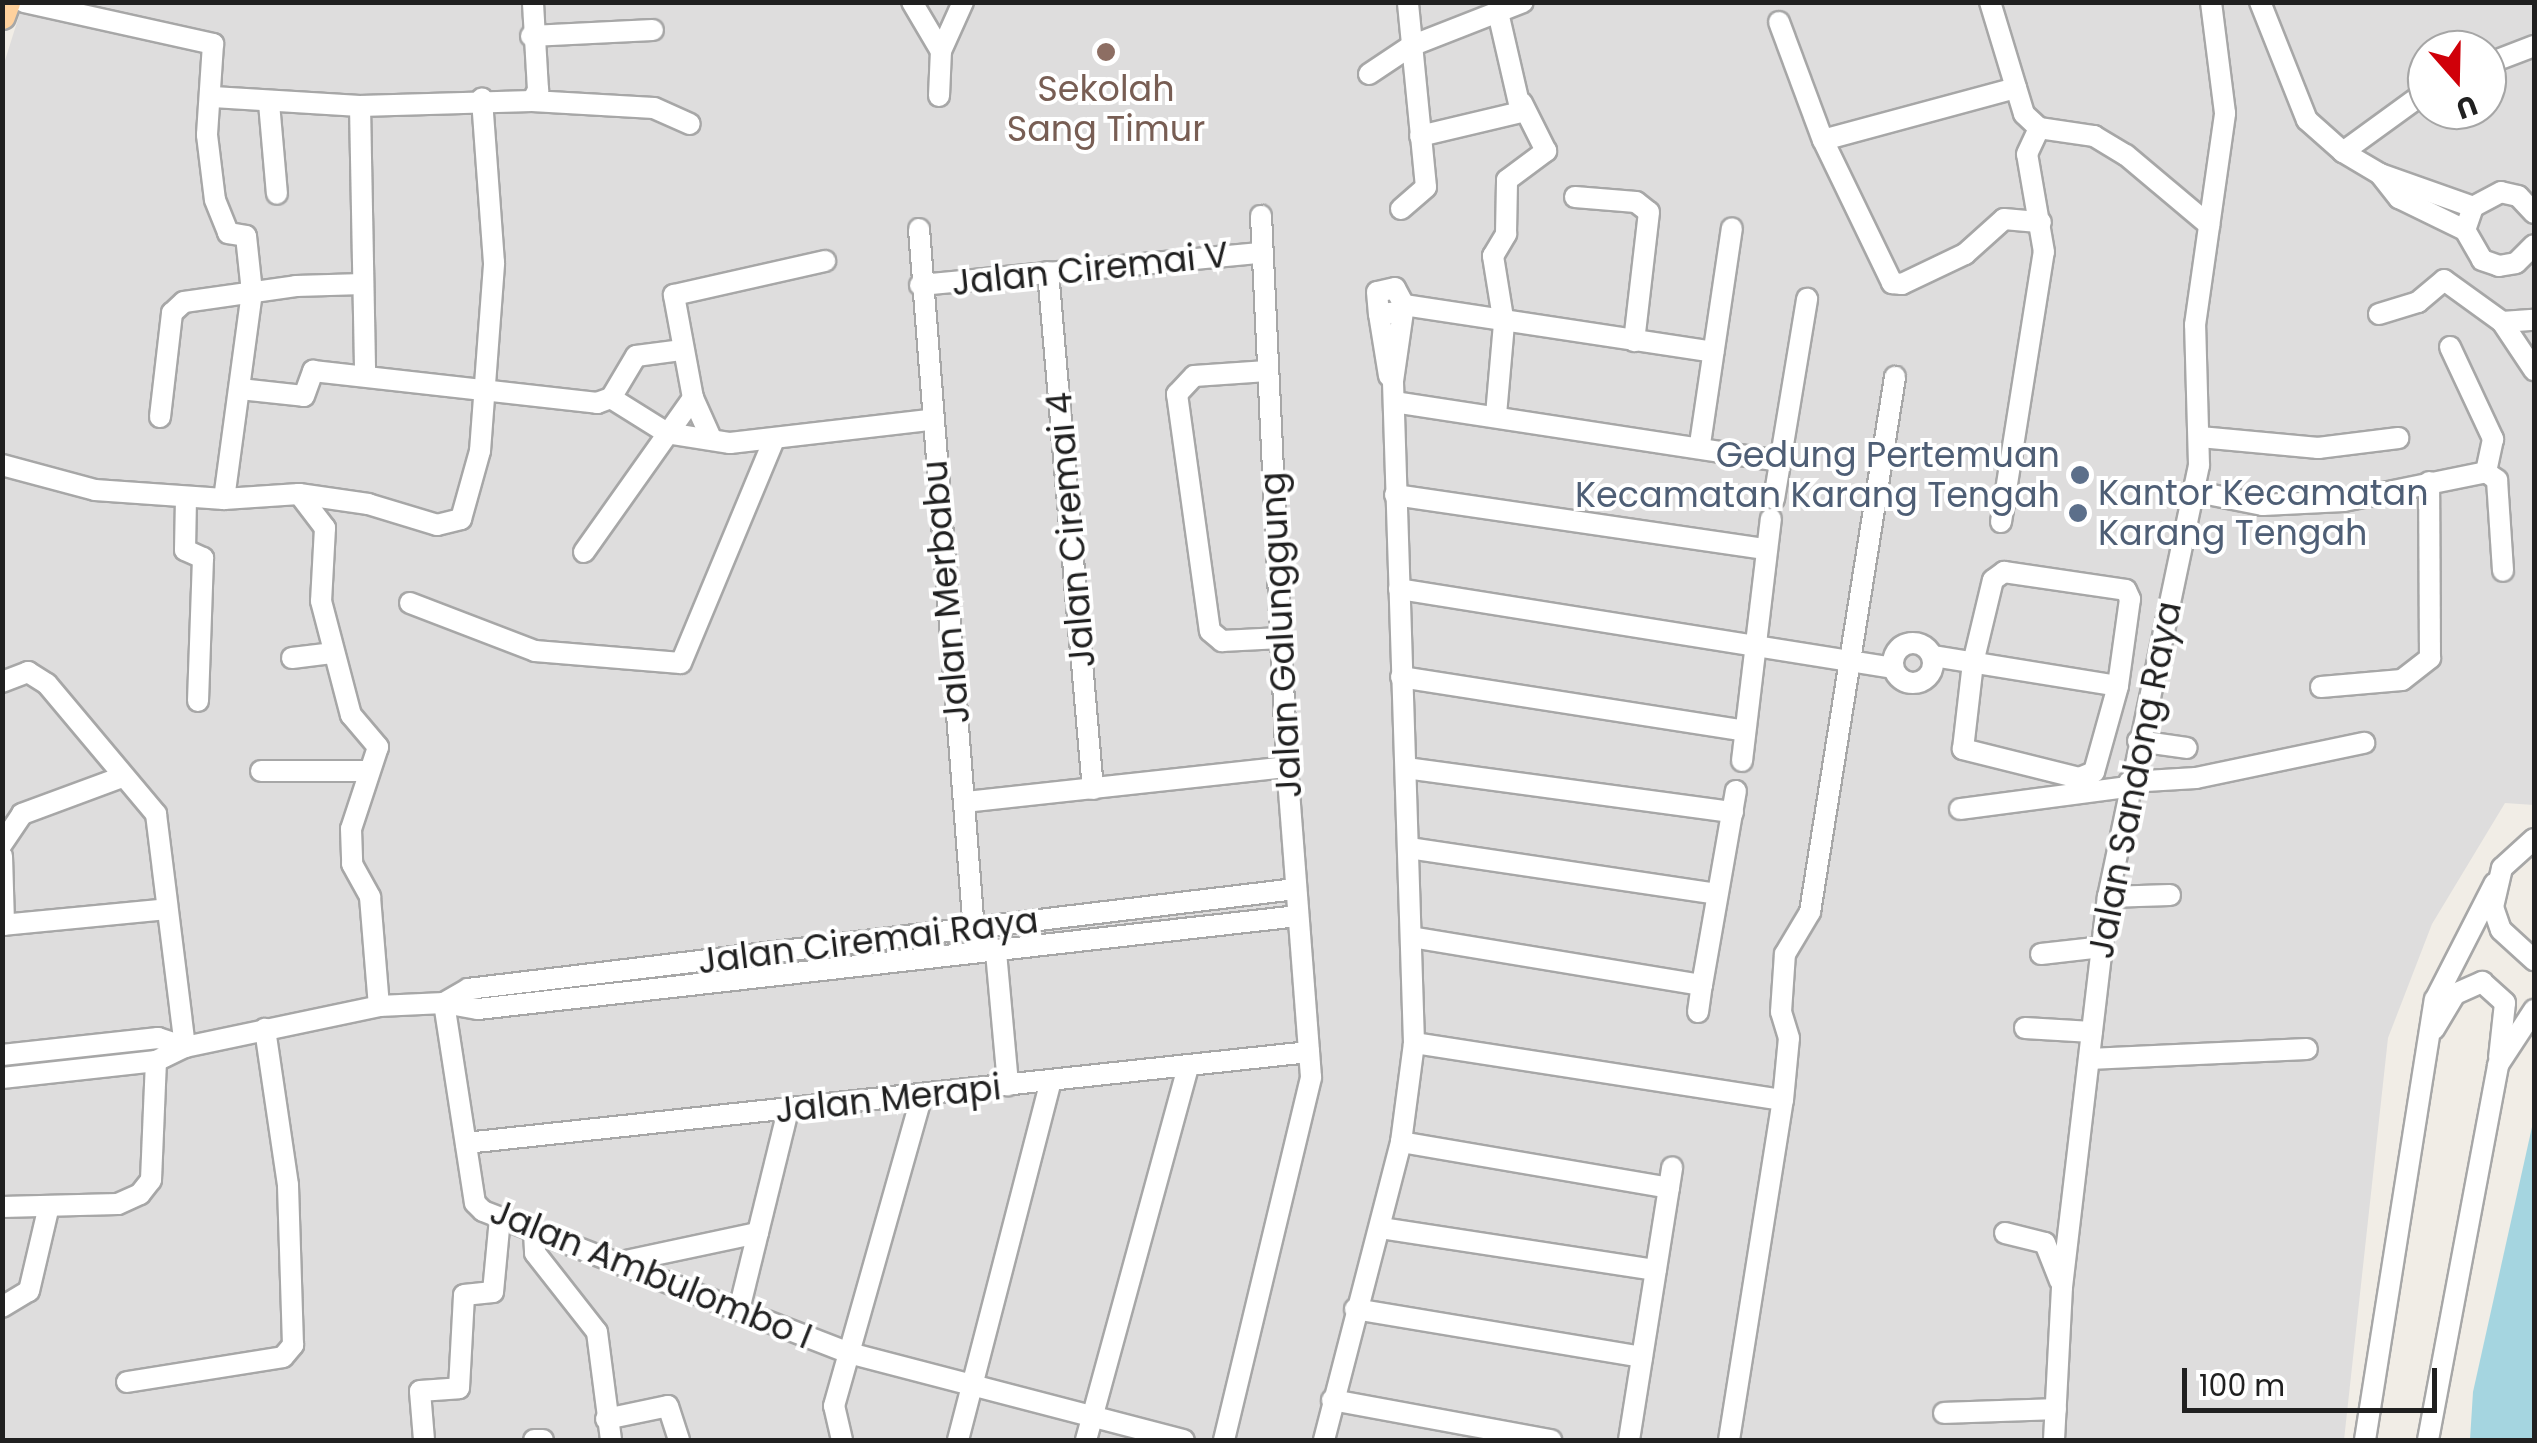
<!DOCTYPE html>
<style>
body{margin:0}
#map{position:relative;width:2537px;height:1443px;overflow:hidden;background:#f1ede6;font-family:Poppins,sans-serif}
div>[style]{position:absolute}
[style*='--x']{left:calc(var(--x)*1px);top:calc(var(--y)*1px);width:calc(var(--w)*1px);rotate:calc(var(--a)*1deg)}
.residential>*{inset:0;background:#dedddd}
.water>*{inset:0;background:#a5d5e0}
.roads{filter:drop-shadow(2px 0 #a7a7a7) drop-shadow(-2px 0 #a7a7a7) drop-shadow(0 2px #a7a7a7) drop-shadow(0 -2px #a7a7a7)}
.minor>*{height:20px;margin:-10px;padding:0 10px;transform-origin:10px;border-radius:10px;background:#fff}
.minor>.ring{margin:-10px;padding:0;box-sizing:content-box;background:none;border:20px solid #fff;border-radius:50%}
.major>*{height:25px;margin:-12.5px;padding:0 12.5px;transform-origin:12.5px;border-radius:12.5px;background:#ffd19d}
.dots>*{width:28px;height:28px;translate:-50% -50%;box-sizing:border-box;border:5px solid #fff;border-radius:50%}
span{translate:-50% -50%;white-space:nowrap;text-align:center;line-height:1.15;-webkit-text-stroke:8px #fff;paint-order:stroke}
.education-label{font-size:35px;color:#785e54}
.street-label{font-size:35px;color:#202020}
.service-label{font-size:35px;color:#4e5e75}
.right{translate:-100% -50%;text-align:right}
.left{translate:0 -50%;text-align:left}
.frame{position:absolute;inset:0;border:5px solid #202020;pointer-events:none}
.north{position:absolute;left:2407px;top:30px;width:100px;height:100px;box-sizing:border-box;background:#fff;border:2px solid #a6a6a6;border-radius:50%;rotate:160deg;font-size:28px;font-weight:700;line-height:40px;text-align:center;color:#202020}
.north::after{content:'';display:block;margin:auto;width:35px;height:45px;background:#d00009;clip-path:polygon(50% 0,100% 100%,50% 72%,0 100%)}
.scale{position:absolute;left:2182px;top:1368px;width:255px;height:45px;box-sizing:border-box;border:5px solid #202020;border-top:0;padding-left:12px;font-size:30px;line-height:35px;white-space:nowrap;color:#202020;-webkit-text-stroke:8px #fff;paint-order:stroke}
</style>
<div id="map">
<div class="residential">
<i style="clip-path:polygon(evenodd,23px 3px,2534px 3px,2534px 805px,2505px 803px,2432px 924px,2388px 1038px,2344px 1440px,3px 1440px,2px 70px,23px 3px,2427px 50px,2487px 50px,2487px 110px,2427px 110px,2427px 50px)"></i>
</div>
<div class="water">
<i style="clip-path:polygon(2534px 1118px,2534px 1440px,2470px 1440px,2473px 1392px)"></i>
</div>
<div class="roads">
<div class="minor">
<i style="--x:24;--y:2;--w:194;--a:12.5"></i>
<i style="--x:213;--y:44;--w:91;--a:93.8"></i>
<i style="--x:207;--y:135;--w:65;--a:83"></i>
<i style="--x:215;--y:200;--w:35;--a:68"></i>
<i style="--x:228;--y:233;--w:18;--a:9"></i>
<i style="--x:246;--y:236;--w:56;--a:83.9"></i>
<i style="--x:252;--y:292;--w:209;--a:97.7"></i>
<i style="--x:912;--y:2;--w:57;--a:59.4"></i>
<i style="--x:1990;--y:2;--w:117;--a:73.1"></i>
<i style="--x:2024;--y:114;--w:21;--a:43"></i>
<i style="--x:2039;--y:128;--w:56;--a:8.3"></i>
<i style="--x:2094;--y:136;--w:37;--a:31"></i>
<i style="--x:2126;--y:155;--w:109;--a:40.1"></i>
<i style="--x:2260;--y:2;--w:127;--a:68.3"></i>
<i style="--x:2307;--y:120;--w:48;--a:41.6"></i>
<i style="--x:2343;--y:152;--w:43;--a:30.7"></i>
<i style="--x:2380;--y:174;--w:99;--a:19.5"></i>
<i style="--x:1779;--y:22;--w:126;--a:69.6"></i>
<i style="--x:1823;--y:140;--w:159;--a:64.2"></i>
<i style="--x:1892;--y:283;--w:10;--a:6"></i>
<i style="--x:1902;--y:284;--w:70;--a:-25.5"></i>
<i style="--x:1965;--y:254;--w:52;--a:-41.9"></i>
<i style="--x:2004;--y:219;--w:37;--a:5"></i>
<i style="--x:531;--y:36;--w:122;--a:-2.8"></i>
<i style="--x:2487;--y:64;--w:50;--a:-21"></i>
<i style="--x:1369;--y:74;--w:50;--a:-33.7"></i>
<i style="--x:1411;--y:46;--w:120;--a:-21.4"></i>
<i style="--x:939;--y:96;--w:45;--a:-87.5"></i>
<i style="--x:941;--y:51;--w:54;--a:-65.8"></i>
<i style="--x:213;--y:97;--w:147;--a:3.5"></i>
<i style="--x:360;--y:106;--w:172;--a:-1.7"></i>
<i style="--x:532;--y:101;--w:13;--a:-61"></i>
<i style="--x:538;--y:90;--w:88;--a:-93.3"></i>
<i style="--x:532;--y:101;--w:122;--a:3.3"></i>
<i style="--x:654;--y:108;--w:39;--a:24"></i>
<i style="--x:269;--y:103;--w:91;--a:85"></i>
<i style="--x:360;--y:106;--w:267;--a:88.9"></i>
<i style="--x:1420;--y:136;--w:104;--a:-13.4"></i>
<i style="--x:1521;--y:112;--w:98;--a:-103"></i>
<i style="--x:1823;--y:140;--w:200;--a:-15.1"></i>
<i style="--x:2343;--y:152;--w:104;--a:-36"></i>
<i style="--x:2380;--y:174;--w:31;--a:52"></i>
<i style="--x:2399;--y:198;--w:73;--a:25.9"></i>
<i style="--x:1575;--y:197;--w:61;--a:4.7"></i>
<i style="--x:1636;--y:202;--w:16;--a:38"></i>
<i style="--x:1649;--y:212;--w:130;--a:96.6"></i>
<i style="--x:1401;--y:209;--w:33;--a:-41"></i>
<i style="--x:1426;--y:187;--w:186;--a:-95.6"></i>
<i style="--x:2534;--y:213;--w:23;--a:-133"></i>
<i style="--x:2518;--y:196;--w:17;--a:-167"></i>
<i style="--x:2501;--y:192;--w:32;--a:152"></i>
<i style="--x:2473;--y:207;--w:24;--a:109"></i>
<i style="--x:2465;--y:230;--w:34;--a:60"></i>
<i style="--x:2482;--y:260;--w:18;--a:19"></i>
<i style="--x:2499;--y:266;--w:17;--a:-10"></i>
<i style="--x:2516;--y:263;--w:25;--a:-45"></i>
<i style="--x:919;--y:229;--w:716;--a:85.52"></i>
<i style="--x:1048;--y:272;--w:519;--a:85.03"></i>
<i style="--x:920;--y:285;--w:342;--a:-5.4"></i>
<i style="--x:1404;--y:305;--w:313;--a:8.6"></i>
<i style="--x:1379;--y:314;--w:63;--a:80.8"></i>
<i style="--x:2379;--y:314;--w:41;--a:-17.1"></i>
<i style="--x:2418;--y:302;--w:34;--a:-40"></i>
<i style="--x:2444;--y:280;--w:72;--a:35.9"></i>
<i style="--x:2502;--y:322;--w:32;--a:-4"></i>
<i style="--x:2502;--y:322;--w:58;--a:56.3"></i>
<i style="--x:2450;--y:347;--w:102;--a:64.9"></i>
<i style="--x:2493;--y:439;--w:34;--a:102"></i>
<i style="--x:1267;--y:371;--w:73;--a:176.1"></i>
<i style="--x:1194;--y:376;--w:25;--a:133"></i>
<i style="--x:1177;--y:394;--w:239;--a:82.1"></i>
<i style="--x:1210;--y:631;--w:16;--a:40"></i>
<i style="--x:1222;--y:641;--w:59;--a:-2.9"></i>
<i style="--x:240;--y:389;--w:64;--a:6.2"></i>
<i style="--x:304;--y:396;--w:27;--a:-70"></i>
<i style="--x:313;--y:371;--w:286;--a:6.4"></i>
<i style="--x:597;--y:403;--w:15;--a:-20"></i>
<i style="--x:611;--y:398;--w:49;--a:-59.2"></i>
<i style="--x:636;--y:356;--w:45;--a:-7.6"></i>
<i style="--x:611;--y:398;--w:66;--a:32"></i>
<i style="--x:667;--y:433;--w:64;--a:9"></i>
<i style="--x:730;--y:443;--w:200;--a:-6.6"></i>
<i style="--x:1394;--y:402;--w:389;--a:8.7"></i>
<i style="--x:1496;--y:415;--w:91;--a:-85"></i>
<i style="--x:1504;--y:324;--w:69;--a:-99.2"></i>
<i style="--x:1493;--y:256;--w:26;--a:-59"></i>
<i style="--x:1506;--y:234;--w:54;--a:-88.9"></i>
<i style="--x:1507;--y:180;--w:49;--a:-36.6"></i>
<i style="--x:1546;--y:151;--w:54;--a:-116.6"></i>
<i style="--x:160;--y:417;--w:105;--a:-83.4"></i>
<i style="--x:172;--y:313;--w:16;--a:-43"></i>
<i style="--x:184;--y:302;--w:113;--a:-8.1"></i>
<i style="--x:296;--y:286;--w:67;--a:-1.7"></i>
<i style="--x:2200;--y:437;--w:119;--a:5.3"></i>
<i style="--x:2318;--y:448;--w:81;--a:-7.1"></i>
<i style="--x:711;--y:438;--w:44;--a:-114.2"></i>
<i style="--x:693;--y:398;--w:105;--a:-100.5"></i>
<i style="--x:674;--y:295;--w:155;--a:-12.7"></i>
<i style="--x:1700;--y:444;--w:218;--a:-81.6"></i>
<i style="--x:2;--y:465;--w:96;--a:15"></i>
<i style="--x:95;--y:490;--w:129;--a:4"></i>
<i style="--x:224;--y:499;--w:75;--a:-3.8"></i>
<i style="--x:299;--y:494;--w:70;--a:8.2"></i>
<i style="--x:368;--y:504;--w:72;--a:16.9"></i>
<i style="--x:437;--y:525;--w:25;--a:-14"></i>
<i style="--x:461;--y:519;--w:71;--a:-74.4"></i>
<i style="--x:480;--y:451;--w:189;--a:-85.7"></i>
<i style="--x:494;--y:263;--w:165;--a:-94.2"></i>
<i style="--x:2192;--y:491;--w:72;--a:11.2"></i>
<i style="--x:2263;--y:505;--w:81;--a:-2.8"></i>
<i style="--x:2344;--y:501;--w:145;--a:-11.5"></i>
<i style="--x:2486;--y:472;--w:14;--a:36"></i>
<i style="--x:2497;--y:480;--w:91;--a:86.2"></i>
<i style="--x:299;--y:494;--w:43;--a:52.6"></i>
<i style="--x:325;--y:528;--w:73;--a:93.1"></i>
<i style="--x:321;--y:601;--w:118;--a:75.3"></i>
<i style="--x:351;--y:715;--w:42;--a:49.8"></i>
<i style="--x:378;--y:747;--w:86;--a:108.2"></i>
<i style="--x:351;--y:829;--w:35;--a:88"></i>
<i style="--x:352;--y:864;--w:38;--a:61"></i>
<i style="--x:370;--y:897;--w:109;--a:85.3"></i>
<i style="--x:1395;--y:495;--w:376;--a:8.3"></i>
<i style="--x:186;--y:498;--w:52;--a:91.1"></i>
<i style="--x:185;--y:550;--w:20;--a:24"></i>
<i style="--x:203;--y:558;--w:143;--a:92"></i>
<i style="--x:1774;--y:499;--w:203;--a:-80.6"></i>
<i style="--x:2001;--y:522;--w:273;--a:-81"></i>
<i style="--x:2044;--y:252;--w:99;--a:-99.8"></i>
<i style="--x:2027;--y:154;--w:29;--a:-65"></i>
<i style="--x:584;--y:552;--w:189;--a:-54.7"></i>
<i style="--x:2004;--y:572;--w:123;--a:8.4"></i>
<i style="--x:2126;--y:590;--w:10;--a:66"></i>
<i style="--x:2130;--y:599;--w:88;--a:97.9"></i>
<i style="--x:2118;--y:686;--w:89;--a:105.6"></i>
<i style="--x:2094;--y:772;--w:16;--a:158"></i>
<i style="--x:2079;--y:778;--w:120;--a:-166"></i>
<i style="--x:1963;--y:749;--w:87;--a:-83.4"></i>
<i style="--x:1973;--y:663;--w:85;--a:-76.5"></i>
<i style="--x:1993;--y:580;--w:14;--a:-36"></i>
<i style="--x:1399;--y:589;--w:500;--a:9.09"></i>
<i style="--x:410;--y:603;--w:134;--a:21"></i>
<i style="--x:535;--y:651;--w:146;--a:4.7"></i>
<i style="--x:681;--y:663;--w:239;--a:-67.4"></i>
<i class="ring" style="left:1893px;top:643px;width:20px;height:20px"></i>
<i style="--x:1933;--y:656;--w:187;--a:9.2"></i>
<i style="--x:292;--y:658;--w:40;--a:-7.1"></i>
<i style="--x:1401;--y:677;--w:347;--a:8.9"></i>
<i style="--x:2;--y:682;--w:28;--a:-21"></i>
<i style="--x:28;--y:672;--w:22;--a:32"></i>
<i style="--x:47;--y:684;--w:170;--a:50"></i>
<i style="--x:156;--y:814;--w:235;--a:82.9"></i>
<i style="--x:2321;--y:687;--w:81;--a:-4.9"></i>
<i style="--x:2402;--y:680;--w:36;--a:-38"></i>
<i style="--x:2430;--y:658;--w:176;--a:-90.3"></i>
<i style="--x:2138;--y:741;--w:49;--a:8.1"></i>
<i style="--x:1742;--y:761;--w:244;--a:-83.2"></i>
<i style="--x:1406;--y:768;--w:330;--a:7.7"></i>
<i style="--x:261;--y:771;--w:108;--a:0"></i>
<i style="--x:2129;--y:782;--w:67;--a:-3.4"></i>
<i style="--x:2196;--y:778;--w:172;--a:-11.8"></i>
<i style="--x:965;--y:802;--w:324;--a:-6.2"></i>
<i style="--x:1960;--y:809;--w:169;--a:-7.5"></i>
<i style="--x:2534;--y:839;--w:43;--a:137.8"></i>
<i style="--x:2502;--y:868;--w:40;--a:103"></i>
<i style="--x:2493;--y:907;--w:24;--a:71"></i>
<i style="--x:2501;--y:930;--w:45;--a:42.3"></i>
<i style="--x:2;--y:844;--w:36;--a:-56"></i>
<i style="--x:22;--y:814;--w:107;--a:-20.3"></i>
<i style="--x:1409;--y:848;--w:311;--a:8.5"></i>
<i style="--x:2;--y:856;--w:69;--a:88.3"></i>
<i style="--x:2108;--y:897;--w:62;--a:-1.8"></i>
<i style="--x:2;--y:925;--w:166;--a:-5.5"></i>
<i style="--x:1411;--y:937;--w:295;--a:9.4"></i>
<i style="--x:1702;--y:985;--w:197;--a:-80.1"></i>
<i style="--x:996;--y:952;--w:134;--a:84.8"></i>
<i style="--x:2041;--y:954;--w:61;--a:-6.5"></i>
<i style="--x:444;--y:1003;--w:202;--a:81.2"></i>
<i style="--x:475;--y:1203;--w:11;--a:45"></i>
<i style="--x:483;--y:1211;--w:393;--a:21.2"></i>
<i style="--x:849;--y:1353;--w:346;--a:14.6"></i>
<i style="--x:444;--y:1003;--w:28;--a:-30"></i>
<i style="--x:468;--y:989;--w:833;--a:-6.89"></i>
<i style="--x:1698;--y:1012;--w:27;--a:-82"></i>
<i style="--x:2025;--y:1028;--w:67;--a:3.4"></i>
<i style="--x:2434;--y:1029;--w:41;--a:-59"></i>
<i style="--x:2455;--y:994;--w:30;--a:-24"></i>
<i style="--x:2482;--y:982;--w:31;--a:42"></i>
<i style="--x:2505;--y:1003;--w:55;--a:96.2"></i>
<i style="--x:1414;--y:1043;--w:373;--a:8.8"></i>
<i style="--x:2;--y:1055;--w:157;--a:-6.2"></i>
<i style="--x:158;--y:1038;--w:28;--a:18"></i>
<i style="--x:2089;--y:1059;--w:218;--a:-2.6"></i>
<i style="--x:2;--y:1078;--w:155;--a:-6.3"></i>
<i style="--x:156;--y:1061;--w:32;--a:-26"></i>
<i style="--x:185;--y:1047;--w:198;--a:-11.9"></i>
<i style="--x:379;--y:1006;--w:65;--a:-2.6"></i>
<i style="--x:444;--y:1003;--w:35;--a:10"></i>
<i style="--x:478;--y:1009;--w:825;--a:-6.47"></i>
<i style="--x:1401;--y:1142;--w:272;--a:9.7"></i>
<i style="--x:466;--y:1143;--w:848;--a:-6.16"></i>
<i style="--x:2;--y:1207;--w:116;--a:-1.5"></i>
<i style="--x:118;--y:1204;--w:24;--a:-24"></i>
<i style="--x:140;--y:1194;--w:18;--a:-52"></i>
<i style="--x:151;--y:1180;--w:119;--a:-87.6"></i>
<i style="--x:1381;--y:1228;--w:278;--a:8.7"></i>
<i style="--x:534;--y:1232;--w:21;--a:87"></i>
<i style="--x:535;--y:1253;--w:100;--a:51.9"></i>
<i style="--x:597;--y:1332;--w:109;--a:82.6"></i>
<i style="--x:2005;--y:1233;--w:41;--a:14"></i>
<i style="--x:2045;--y:1243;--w:41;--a:68.5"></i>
<i style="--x:621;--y:1262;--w:140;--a:-12"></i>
<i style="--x:2;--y:1307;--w:31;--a:-31"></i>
<i style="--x:29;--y:1291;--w:87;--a:-76.8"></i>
<i style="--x:1355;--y:1309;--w:291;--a:9.5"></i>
<i style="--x:739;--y:1310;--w:206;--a:-76.2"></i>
<i style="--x:127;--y:1382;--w:158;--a:-9.1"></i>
<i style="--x:283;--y:1357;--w:16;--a:-50"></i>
<i style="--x:293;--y:1345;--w:160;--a:-91.8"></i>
<i style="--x:288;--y:1185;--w:158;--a:-98.4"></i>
<i style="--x:1332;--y:1400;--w:223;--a:10.4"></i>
<i style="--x:1944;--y:1413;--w:112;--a:-2"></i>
<i style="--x:606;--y:1419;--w:63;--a:-11.8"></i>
<i style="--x:668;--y:1406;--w:36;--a:72"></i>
<i style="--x:424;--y:1440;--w:49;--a:-94.7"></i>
<i style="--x:420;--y:1391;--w:39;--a:-4"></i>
<i style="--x:459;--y:1388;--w:93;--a:-86.9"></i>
<i style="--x:464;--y:1295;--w:29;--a:-6"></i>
<i style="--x:493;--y:1292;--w:74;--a:-84.6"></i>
<i style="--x:534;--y:1440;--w:9;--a:0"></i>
<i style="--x:842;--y:1440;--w:35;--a:-103"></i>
<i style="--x:834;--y:1406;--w:323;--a:-74.2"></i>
<i style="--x:958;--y:1440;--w:371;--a:-75.5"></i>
<i style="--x:1086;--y:1440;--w:387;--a:-74.7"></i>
<i style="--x:1224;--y:1440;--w:373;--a:-76.5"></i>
<i style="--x:1311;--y:1077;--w:311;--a:-94.4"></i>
<i style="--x:1287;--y:767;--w:552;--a:-92.7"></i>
<i style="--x:1324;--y:1440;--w:308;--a:-75.5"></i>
<i style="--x:1401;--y:1142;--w:100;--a:-82.5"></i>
<i style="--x:1414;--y:1043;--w:662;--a:-91.82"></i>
<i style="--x:1393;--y:381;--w:77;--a:-81.8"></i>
<i style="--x:1404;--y:305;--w:19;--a:-118"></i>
<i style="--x:1395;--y:288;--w:18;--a:167"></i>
<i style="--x:1377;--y:292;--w:22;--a:85"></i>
<i style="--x:1379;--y:314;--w:22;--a:-5"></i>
<i style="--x:1629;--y:1440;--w:276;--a:-81"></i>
<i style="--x:1729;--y:1440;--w:344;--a:-81"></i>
<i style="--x:1783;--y:1100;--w:62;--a:-84.5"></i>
<i style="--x:1789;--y:1038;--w:27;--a:-107"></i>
<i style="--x:1781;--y:1012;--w:58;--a:-86.1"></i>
<i style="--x:1785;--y:954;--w:49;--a:-59.2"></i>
<i style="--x:1810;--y:912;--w:542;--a:-80.97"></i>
<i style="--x:2054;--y:1440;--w:153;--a:-87"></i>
<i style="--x:2062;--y:1287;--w:393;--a:-83.3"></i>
<i style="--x:2108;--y:897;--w:441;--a:-78.1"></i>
<i style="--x:2199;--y:465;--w:140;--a:-91.6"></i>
<i style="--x:2195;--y:325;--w:214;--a:-81.9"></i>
<i style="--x:2225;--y:113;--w:112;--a:-97.2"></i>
<i style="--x:2365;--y:1440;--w:446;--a:-81"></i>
<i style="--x:2435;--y:1000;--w:131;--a:-62.9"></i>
<i style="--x:2428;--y:1440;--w:381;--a:-79.4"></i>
<i style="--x:2498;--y:1065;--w:66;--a:-56.8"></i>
</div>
<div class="major">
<i style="--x:2;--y:16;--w:15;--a:-70"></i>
</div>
</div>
<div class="dots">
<i style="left:1106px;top:52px;background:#8d6e63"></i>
<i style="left:2080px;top:475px;background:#5c6f8a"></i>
<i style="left:2078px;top:513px;background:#5c6f8a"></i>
</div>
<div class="education-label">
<span style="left:1106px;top:109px">Sekolah<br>Sang Timur</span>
</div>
<div class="street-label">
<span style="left:1090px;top:269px;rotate:-6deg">Jalan Ciremai V</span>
<span style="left:1071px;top:530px;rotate:-95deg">Jalan Ciremai 4</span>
<span style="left:946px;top:592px;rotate:-95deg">Jalan Merbabu</span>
<span style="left:1281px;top:635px;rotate:-93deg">Jalan Galunggung</span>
<span style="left:2135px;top:780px;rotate:-79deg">Jalan Sandong Raya</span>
<span style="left:868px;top:941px;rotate:-7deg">Jalan Ciremai Raya</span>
<span style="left:888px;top:1099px;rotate:-6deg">Jalan Merapi</span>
<span style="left:651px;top:1274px;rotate:22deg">Jalan Ambulombo I</span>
</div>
<div class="service-label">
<span class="right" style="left:2060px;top:475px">Gedung Pertemuan<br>Kecamatan Karang Tengah</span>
<span class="left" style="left:2098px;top:513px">Kantor Kecamatan<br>Karang Tengah</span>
</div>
<div class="frame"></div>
<div class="north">U</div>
<div class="scale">100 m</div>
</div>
